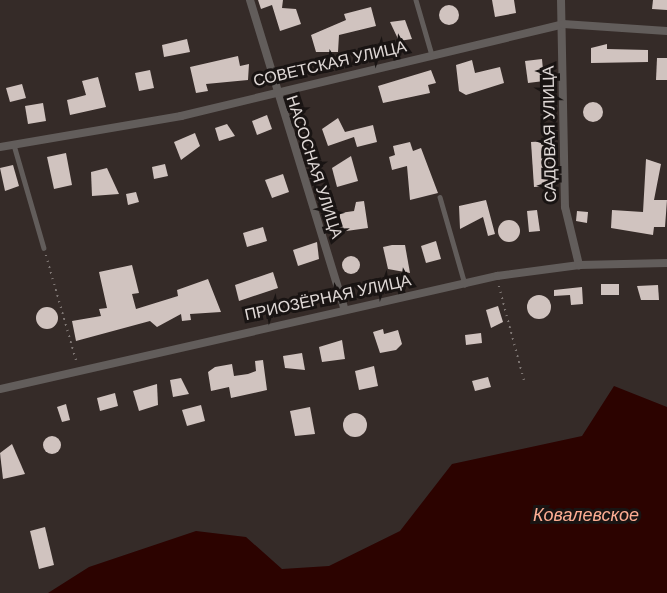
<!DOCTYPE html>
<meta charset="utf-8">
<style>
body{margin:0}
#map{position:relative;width:667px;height:593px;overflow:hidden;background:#352b28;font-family:Helvetica,sans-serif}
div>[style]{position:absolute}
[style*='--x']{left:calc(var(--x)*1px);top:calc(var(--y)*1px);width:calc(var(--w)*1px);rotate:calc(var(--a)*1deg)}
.water>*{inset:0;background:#2c0300}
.building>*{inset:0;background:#d0c3bf}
.round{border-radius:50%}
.path>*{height:1.5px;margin-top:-0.75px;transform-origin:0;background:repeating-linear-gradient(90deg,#7e7673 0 1.5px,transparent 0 6px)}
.service>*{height:4.5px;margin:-2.25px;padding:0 2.25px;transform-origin:2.25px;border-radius:2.25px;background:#625d5b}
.minor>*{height:8px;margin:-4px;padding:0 4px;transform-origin:4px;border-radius:4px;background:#625d5b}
span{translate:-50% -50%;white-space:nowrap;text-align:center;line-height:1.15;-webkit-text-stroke:6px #191413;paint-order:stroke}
.street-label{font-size:16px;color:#e0d9d7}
.water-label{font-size:18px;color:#fdad93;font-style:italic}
</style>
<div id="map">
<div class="water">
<i style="clip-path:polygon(614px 386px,667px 407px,667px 593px,48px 593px,89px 567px,196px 531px,246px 537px,282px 569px,329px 566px,400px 531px,452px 464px,582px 436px)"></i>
</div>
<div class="building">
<i style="clip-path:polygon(258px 0,283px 0,282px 8px,296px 9px,301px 24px,280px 31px,272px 5px,261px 9px)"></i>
<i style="clip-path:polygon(492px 0,514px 0,516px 13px,495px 17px)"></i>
<i style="clip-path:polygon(653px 0,667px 0,667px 10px,652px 9px)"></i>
<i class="round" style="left:439px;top:5px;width:20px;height:20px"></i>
<i style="clip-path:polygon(371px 7px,376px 26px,339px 35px,338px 52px,316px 52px,311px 35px,346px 20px,344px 14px)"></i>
<i style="clip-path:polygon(405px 20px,412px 39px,399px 41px,390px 22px)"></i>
<i style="clip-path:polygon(187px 39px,190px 52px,164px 57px,162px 45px)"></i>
<i style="clip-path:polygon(607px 44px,607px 49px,648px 50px,648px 62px,591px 63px,591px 48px)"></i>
<i style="clip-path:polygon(238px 56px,240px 66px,249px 64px,248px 80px,206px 84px,208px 91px,196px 93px,190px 67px)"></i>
<i style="clip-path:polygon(657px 58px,667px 58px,667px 80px,656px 80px)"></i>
<i style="clip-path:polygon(542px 59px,544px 81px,528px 83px,525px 61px)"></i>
<i style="clip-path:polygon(472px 60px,475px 73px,500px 67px,504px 83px,466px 95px,459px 91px,456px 65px)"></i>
<i style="clip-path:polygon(150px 70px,154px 88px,139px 91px,135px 73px)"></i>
<i style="clip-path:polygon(431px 70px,436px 83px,428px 85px,430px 93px,383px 103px,378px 86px)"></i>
<i style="clip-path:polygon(98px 77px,106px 107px,70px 115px,67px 100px,86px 95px,82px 81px)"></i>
<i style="clip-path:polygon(22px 84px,26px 98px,10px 102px,6px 88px)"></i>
<i class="round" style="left:583px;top:102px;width:20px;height:20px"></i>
<i style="clip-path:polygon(43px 103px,46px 121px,28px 124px,25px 106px)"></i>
<i style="clip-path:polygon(267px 115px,272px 129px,257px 135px,252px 121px)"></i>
<i style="clip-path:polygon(338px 118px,345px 132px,373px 125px,377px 142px,357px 147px,354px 137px,328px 146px,322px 129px)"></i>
<i style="clip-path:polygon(227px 124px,235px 136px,219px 141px,215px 128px)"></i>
<i style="clip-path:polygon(195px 133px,200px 146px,181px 160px,174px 142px)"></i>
<i style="clip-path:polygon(549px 141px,548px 186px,534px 187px,531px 142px)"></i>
<i style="clip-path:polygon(410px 142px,413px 151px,421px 148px,438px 193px,410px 200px,407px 166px,392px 170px,389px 157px,395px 155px,393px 146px)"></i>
<i style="clip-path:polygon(66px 153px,72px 185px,54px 189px,47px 157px)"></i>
<i style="clip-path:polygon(351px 156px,358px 181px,337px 187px,332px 168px)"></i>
<i style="clip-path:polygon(646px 159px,661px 164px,654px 200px,667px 200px,665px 227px,654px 227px,653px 235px,611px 228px,612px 210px,643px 212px)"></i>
<i style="clip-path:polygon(165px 164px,168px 176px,154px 179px,152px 167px)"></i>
<i style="clip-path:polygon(13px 165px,19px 186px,5px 191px,0 168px)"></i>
<i style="clip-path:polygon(107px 168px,119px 194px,92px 196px,91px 172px)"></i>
<i style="clip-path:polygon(283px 174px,289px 192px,272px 198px,265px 180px)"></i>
<i style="clip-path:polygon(136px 192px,139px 202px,128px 205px,126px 194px)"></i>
<i style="clip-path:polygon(486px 200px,495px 234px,488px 236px,483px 217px,460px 229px,459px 206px)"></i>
<i style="clip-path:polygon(364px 201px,368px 228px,339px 232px,340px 213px,354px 211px,356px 202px)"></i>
<i style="clip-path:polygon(537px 210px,540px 231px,529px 232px,527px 211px)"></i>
<i style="clip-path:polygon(577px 211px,588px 212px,587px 223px,576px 221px)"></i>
<i class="round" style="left:498px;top:220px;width:22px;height:22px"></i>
<i style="clip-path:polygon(263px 227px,267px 241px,247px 247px,243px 233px)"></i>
<i style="clip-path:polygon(436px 241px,441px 259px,426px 263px,421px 246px)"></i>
<i style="clip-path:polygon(317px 242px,319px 259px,298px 266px,293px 250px)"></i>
<i style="clip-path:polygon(392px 245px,405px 245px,410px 273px,388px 269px,383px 247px)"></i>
<i class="round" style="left:342px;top:256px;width:18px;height:18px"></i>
<i style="clip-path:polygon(132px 265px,139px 293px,132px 294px,136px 309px,178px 296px,177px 290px,208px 279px,221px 312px,190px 314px,191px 320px,182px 321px,181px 314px,157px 327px,150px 321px,76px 341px,72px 321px,101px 316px,99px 309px,107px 308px,99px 272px)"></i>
<i style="clip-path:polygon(273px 272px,278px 288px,239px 301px,235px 285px)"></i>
<i style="clip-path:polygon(601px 284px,619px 284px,619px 295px,601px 295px)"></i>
<i style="clip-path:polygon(658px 285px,659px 300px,641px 300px,637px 286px)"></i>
<i style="clip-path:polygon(582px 287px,583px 304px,571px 305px,570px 295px,554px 296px,554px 290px)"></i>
<i class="round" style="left:527px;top:295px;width:24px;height:24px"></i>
<i style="clip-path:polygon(498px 306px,503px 322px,491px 328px,486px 310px)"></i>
<i class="round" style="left:36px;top:307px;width:22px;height:22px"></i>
<i style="clip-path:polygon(383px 329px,384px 334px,398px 330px,402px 344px,396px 350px,380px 353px,373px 332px)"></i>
<i style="clip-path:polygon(481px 333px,482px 343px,466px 345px,465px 335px)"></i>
<i style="clip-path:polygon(342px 340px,345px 359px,322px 362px,319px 347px)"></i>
<i style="clip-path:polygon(302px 353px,305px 370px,285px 368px,283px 356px)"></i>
<i style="clip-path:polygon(263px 360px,267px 390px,231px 398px,229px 387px,211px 391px,208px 372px,215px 367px,232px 364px,234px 376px,248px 374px,256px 371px,255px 361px)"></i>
<i style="clip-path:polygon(374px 366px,378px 386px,359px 390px,355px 371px)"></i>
<i style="clip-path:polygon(488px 377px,491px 387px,475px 391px,472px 381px)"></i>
<i style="clip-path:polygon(181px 378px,189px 394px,173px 397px,170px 380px)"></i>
<i style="clip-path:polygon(157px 384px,158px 405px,139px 411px,133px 391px)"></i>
<i style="clip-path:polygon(115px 393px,118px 406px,100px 411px,97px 398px)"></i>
<i style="clip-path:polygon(66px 404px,70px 420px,62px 422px,57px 407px)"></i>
<i style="clip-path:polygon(201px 405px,205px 421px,187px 426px,182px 410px)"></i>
<i style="clip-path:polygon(310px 407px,315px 434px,295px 436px,290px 411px)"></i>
<i class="round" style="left:343px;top:413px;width:24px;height:24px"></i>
<i class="round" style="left:43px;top:436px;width:18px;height:18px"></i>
<i style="clip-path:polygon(12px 444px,25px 474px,3px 479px,0 453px)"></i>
<i style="clip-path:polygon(45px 527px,54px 565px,39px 569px,30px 531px)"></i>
</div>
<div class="path">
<i style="--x:46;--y:255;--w:112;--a:74"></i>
<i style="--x:499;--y:286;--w:101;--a:75.1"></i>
</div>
<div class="service">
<i style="--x:416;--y:0;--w:57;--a:73.8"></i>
<i style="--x:14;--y:145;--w:107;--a:73.8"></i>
<i style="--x:440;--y:197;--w:91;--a:74"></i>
</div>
<div class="minor">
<i style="--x:250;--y:0;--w:321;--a:73"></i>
<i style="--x:561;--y:0;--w:207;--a:88.9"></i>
<i style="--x:565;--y:207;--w:60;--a:76.4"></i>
<i style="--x:0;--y:147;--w:184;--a:-9.7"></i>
<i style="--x:181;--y:116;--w:393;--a:-13.5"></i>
<i style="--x:563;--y:24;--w:104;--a:3.9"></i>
<i style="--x:0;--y:389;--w:510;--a:-12.81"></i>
<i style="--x:497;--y:276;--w:83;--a:-7.6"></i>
<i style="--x:579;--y:265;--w:88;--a:-1.3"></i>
</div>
<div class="street-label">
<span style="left:330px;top:64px;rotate:-13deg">СОВЕТСКАЯ УЛИЦА</span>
<span style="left:550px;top:134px;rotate:-91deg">САДОВАЯ УЛИЦА</span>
<span style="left:314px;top:167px;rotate:72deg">НАСОСНАЯ УЛИЦА</span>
<span style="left:328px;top:298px;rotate:-12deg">ПРИОЗЁРНАЯ УЛИЦА</span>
</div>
<div class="water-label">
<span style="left:586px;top:515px">Ковалевское</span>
</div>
</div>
